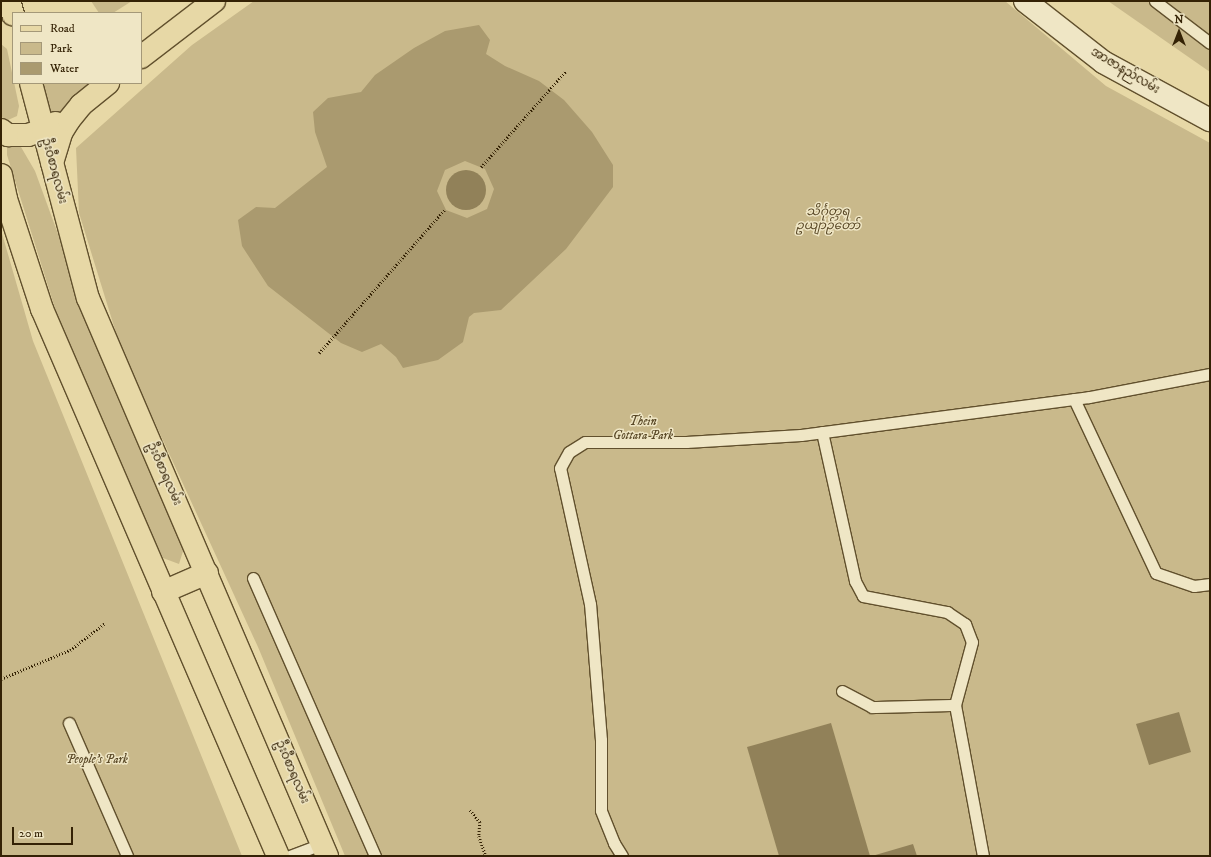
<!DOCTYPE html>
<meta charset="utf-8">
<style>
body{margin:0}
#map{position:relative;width:1211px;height:857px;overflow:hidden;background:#e7d8a6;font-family:"IM FELL DW Pica","Noto Sans Myanmar",serif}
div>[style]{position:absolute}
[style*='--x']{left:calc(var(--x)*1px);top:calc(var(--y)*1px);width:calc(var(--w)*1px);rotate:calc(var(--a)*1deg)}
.green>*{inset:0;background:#c9b98b}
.water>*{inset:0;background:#aa9a6f}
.building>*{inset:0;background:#918159}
.round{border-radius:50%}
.path>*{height:2.5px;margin-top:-1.25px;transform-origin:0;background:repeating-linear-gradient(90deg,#342205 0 1px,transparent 0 3px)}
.roads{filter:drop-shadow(1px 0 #61502d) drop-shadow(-1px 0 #61502d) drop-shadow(0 1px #61502d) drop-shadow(0 -1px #61502d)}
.service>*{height:11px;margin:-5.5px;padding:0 5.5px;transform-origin:5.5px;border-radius:5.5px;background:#efe6c5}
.secondary>*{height:22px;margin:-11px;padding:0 11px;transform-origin:11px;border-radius:11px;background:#efe6c5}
.primary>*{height:22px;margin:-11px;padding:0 11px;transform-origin:11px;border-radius:11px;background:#e7d8a6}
span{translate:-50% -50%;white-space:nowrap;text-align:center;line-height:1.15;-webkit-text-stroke:3px #efe6c5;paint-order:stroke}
.street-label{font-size:12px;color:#342205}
.park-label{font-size:12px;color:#594826;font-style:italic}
.frame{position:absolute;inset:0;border:2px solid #342205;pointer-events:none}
.legend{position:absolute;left:12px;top:12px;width:130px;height:72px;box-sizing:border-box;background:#efe6c5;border:1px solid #a49878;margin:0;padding:5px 7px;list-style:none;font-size:12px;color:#342205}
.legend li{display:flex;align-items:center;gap:8px;height:20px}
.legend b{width:20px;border:1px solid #a49878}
.north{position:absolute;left:1159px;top:12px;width:40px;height:40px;-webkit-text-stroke:3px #efe6c5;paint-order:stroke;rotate:0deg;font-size:11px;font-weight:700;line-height:16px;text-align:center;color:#342205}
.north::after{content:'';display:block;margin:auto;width:14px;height:18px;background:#342205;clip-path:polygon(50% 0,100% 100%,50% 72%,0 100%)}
.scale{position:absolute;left:12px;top:827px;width:61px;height:18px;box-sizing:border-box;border:2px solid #342205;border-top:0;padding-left:5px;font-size:12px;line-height:14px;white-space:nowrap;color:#342205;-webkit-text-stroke:3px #efe6c5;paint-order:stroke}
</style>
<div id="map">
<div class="green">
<i style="clip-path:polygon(91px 1px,132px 1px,113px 13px,99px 13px)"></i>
<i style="clip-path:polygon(254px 1px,1005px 1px,1106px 86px,1210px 143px,1210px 856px,345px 856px,258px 647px,121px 349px,79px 213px,76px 148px,192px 45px)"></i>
<i style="clip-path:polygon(1108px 1px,1210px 1px,1210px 72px)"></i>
<i style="clip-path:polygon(1px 44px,7px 49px,19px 106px,17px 116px,8px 120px,1px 117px)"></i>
<i style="clip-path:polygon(37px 83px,91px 83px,56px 117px,47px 114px)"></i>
<i style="clip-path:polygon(10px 144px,21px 147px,35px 171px,119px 401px,184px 548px,179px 564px,163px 558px,94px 411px,64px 337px,7px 155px,7px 148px)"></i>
<i style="clip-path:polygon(1px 230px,33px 341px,242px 856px,1px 856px)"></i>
</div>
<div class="water">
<i style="clip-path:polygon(evenodd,479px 25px,490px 40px,486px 54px,505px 66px,539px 81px,564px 100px,592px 132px,613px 165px,613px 187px,566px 249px,501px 310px,474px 313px,469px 317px,463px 342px,438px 360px,403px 368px,396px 357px,381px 344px,362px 352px,341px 343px,268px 286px,242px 246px,238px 220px,256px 207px,275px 208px,327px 167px,315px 132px,313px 112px,328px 98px,361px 92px,375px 75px,414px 48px,445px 31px,479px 25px,465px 161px,485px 169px,494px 189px,487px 209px,467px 218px,446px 210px,437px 191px,445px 170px,465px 161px)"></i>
</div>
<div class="building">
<i class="round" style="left:446px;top:170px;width:40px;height:40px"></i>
<i style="clip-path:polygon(1179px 712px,1191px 752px,1149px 765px,1136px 724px)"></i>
<i style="clip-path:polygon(831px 723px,870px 856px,779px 856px,747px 747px)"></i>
<i style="clip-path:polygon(913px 844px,917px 856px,872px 856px)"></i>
</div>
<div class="path">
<i style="--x:481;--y:167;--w:128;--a:-48.5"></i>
<i style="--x:319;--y:353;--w:191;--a:-48.8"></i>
<i style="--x:1;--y:679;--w:75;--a:-22.8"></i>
<i style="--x:70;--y:650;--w:44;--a:-37.6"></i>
<i style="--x:470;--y:810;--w:16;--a:50"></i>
<i style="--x:480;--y:822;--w:14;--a:94"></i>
<i style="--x:479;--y:836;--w:21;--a:71"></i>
</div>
<div class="roads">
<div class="service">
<i style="--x:1155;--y:1;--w:69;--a:37.4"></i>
<i style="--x:1074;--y:399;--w:192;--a:64.8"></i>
<i style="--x:1156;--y:573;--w:40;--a:18.9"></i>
<i style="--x:1194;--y:586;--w:16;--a:-7"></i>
<i style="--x:822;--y:432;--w:153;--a:77.5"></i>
<i style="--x:855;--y:581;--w:17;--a:62"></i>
<i style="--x:863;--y:596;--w:86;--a:10.8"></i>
<i style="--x:947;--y:612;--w:22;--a:34"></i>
<i style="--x:965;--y:624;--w:19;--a:69"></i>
<i style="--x:972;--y:642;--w:65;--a:105.1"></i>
<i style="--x:955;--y:705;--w:154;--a:79.5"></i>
<i style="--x:253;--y:578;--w:304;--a:66.3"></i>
<i style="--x:842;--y:691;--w:34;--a:28"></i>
<i style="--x:872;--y:707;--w:83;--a:-1.4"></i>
<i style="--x:69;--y:723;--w:145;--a:66.4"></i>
<i style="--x:290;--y:856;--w:34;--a:-21"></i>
<i style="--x:622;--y:856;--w:15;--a:-122"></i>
<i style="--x:614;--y:843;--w:35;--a:-112"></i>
<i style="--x:601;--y:810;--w:70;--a:-90"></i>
<i style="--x:601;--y:740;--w:136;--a:-94.6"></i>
<i style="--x:590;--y:604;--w:139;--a:-102.4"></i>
<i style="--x:560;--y:468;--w:18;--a:-61"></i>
<i style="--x:569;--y:452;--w:19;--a:-32"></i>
<i style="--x:585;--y:442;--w:101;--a:0"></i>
<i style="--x:686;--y:442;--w:115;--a:-3.5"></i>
<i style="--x:801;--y:435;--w:290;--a:-7.5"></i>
<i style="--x:1089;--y:397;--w:123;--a:-10.8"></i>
</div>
<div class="secondary">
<i style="--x:1025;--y:1;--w:99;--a:38"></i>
<i style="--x:1103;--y:62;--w:122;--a:28.5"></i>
</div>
<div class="primary">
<i style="--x:9;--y:1;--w:14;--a:73"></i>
<i style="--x:141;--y:57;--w:92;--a:-37.5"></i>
<i style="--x:31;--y:83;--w:222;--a:75.2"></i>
<i style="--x:88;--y:298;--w:607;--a:66.81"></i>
<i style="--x:1;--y:130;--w:9;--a:36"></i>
<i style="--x:8;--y:135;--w:20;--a:0"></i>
<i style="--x:28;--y:135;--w:16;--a:-18"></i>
<i style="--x:43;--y:130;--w:14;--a:-30"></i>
<i style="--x:52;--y:163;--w:31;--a:-73"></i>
<i style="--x:61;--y:133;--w:15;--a:-58"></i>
<i style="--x:69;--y:120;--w:19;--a:-51"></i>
<i style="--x:81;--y:105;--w:35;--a:-39"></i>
<i style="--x:1;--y:175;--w:25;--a:78"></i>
<i style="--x:6;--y:199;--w:116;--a:71.9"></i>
<i style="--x:42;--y:309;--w:596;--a:66.66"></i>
<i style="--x:163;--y:592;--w:48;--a:-23.4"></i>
</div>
</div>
<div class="street-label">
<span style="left:1125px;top:71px;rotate:31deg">အာဇာနည်လမ်း</span>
<span style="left:54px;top:171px;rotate:75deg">ဦးဝီစာရလမ်း</span>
<span style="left:164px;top:474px;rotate:66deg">ဦးဝီစာရလမ်း</span>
<span style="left:292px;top:772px;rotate:67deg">ဦးဝီစာရလမ်း</span>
</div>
<div class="park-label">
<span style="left:828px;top:219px">သိင်္ဂုတ္တရ<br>ဥယျာဉ်တော်</span>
<span style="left:643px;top:429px">Thein<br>Gottara Park</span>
<span style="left:97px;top:760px">People's Park</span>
</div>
<div class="frame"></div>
<ul class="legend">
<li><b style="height:5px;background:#e7d8a6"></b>Road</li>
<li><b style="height:11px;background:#c9b98b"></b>Park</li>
<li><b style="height:11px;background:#aa9a6f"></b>Water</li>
</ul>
<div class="north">N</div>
<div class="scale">20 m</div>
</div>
